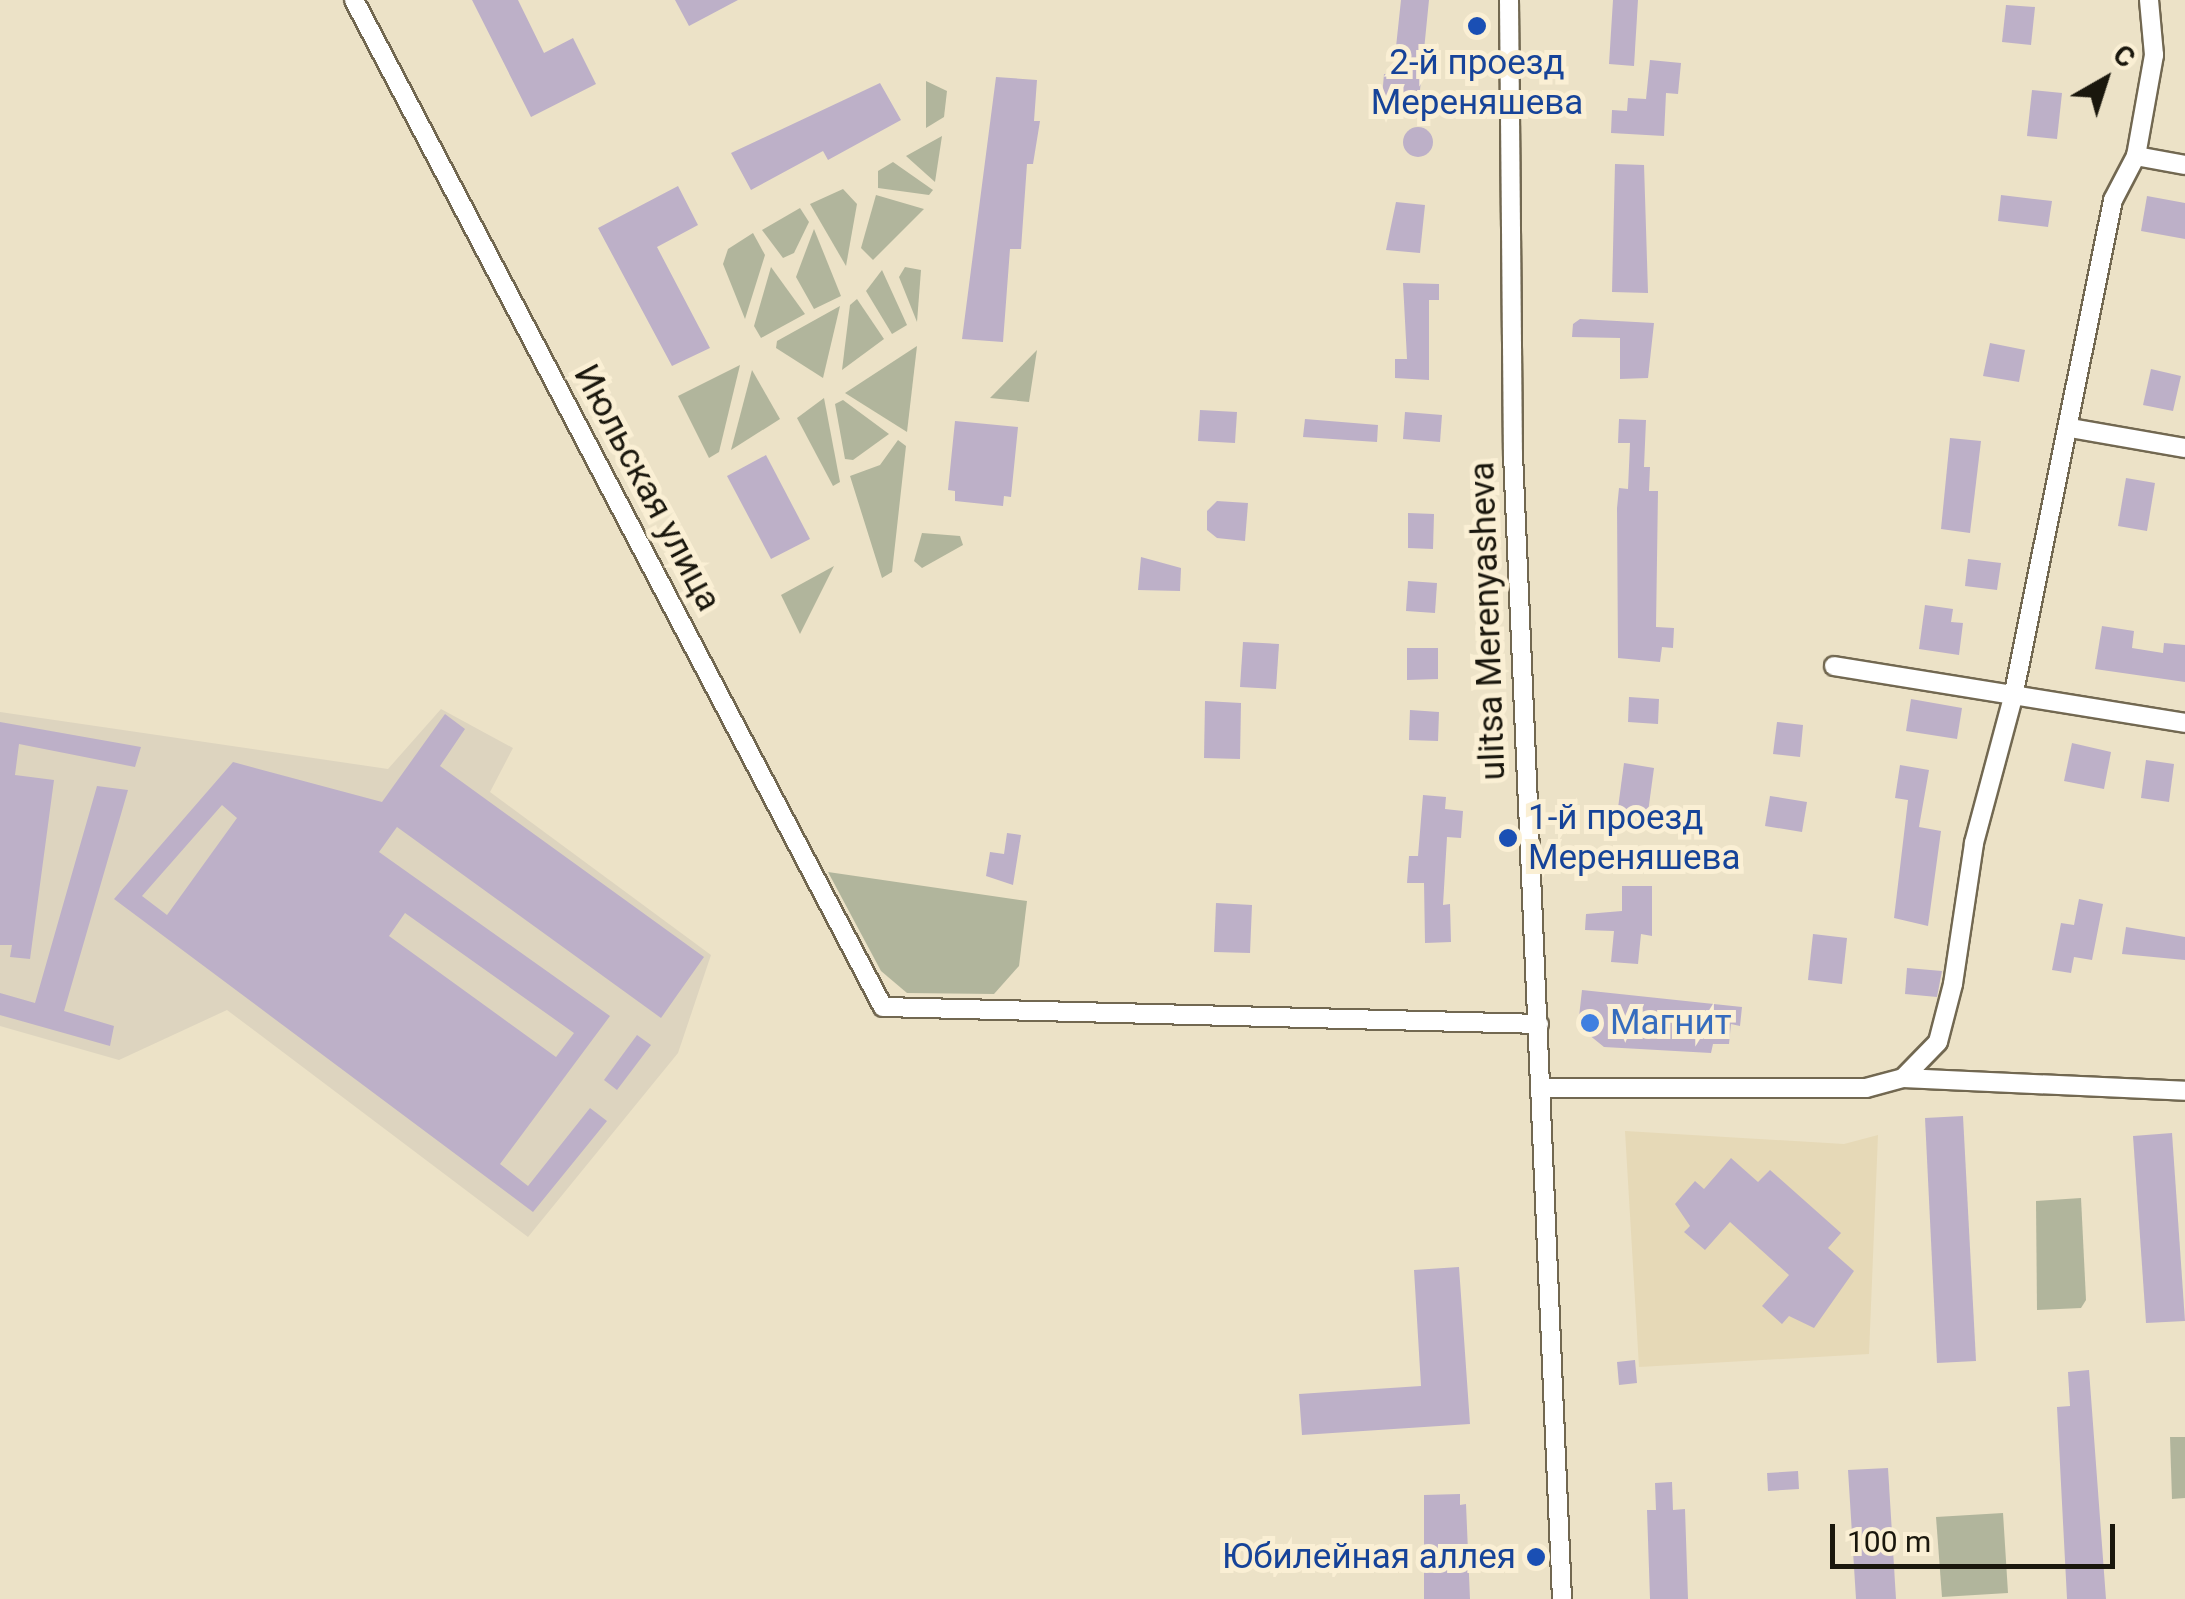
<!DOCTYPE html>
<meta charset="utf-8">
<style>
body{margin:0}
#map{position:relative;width:2185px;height:1599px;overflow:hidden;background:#ece2c7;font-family:Roboto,sans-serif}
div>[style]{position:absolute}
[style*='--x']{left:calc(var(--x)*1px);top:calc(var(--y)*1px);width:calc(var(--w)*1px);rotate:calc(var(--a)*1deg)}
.industrial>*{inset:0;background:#ddd4bf}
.built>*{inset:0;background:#e6d9b7}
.green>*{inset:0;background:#b1b59c}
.building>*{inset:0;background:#bdb0c8}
.round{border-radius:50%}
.roads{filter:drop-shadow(2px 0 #726851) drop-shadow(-2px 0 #726851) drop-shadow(0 2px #726851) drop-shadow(0 -2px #726851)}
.minor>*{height:18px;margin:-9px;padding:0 9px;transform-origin:9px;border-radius:9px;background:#fff}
.dots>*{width:28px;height:28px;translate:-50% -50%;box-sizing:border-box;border:5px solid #faefd4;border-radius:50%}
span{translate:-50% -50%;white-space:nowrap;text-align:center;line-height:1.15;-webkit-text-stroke:10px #faefd4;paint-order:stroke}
.transit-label{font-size:35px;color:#164399}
.left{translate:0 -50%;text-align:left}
.right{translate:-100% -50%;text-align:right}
.street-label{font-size:35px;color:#1a170d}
.shop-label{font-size:35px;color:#366cbe}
.north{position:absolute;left:2055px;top:30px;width:100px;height:100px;-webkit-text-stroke:8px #faefd4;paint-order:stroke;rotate:39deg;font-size:28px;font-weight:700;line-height:40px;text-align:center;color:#1a170d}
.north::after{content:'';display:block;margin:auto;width:35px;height:45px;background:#1a170d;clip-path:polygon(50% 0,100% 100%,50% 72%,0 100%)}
.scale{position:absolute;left:1830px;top:1524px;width:285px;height:45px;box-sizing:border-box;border:5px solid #1a170d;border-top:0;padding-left:12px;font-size:30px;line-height:35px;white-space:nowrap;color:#1a170d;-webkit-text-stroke:8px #faefd4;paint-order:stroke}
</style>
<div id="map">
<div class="industrial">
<i style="clip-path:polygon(441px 709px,513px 748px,490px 792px,711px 955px,678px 1053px,528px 1237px,227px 1010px,119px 1060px,0 1026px,0 712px,388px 769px)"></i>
</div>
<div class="built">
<i style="clip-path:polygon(1625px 1131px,1844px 1144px,1878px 1135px,1869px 1354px,1639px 1367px)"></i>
</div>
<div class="green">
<i style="clip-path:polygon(926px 81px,947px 91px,944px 117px,926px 128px)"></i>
<i style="clip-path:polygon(942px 136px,935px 182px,906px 156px)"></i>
<i style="clip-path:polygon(893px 162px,933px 190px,929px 195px,878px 188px,878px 171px)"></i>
<i style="clip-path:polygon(843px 189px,857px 204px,846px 266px,810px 204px)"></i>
<i style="clip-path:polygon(876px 195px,924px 209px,873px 260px,861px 248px)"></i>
<i style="clip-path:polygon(800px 208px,809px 222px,794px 253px,783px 258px,762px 230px)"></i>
<i style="clip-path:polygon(814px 229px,841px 296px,814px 309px,796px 277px)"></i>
<i style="clip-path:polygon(753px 233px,765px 255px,745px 319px,723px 264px,728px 249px)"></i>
<i style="clip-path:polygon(771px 267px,805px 314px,761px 338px,754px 326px)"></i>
<i style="clip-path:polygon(905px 267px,921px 270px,917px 322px,899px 277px)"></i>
<i style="clip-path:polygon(882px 270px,907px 325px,892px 334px,866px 291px)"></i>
<i style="clip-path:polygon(857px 299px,884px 339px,842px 370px,850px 305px)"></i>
<i style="clip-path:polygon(840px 306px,823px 378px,776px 348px,777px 341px)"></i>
<i style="clip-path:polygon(917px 346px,907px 432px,845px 393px)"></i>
<i style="clip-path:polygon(1037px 350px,1029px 402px,990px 398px)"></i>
<i style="clip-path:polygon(740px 365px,719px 452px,709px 458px,678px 396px)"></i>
<i style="clip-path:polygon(752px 370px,780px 419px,731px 450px)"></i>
<i style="clip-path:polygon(824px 398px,840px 482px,833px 486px,797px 418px)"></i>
<i style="clip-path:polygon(843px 400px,889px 434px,853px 460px,845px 459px,835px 404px)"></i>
<i style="clip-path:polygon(898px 440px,906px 446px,892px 572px,882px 578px,850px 476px,880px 465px)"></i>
<i style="clip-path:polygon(922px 533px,960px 536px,963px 545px,922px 568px,914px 561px)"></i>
<i style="clip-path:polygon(834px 566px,800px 634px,781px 595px)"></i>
<i style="clip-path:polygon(828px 872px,1027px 901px,1019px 966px,994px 994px,907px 993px,881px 971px)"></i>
<i style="clip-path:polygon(2081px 1198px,2086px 1300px,2081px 1308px,2037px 1310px,2036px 1201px)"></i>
<i style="clip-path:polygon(2170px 1437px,2185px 1437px,2185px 1498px,2172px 1499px)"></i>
<i style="clip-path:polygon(2003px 1513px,2008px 1593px,1942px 1597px,1936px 1517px)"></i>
</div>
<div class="building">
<i style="clip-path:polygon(472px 0,518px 0,544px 53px,573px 38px,596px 84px,531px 117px)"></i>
<i style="clip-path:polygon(675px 0,738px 0,689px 26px)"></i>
<i style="clip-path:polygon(1401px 0,1429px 0,1419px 100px,1382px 97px,1384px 74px,1393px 75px)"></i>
<i style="clip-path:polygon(1613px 0,1638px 0,1634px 66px,1609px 64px)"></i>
<i style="clip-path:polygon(2006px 5px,2035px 7px,2031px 45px,2002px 42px)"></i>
<i style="clip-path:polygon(1650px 60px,1681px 63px,1678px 94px,1666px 93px,1664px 136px,1611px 133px,1612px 110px,1627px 111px,1628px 98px,1646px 99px)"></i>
<i style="clip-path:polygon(996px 77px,1037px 80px,1034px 121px,1040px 121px,1033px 164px,1027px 164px,1021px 249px,1010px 249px,1003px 342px,962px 339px)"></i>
<i style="clip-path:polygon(880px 83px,901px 120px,828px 160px,823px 151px,751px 190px,731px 153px)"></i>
<i style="clip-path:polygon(2032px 90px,2062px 93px,2057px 139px,2027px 136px)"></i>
<i class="round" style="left:1403px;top:127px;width:30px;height:30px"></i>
<i style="clip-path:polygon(1615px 164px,1644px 165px,1648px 293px,1612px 292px)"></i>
<i style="clip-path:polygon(678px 186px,698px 225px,657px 247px,710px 348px,672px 366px,598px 228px)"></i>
<i style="clip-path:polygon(2001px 195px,2052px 201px,2048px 227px,1998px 221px)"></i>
<i style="clip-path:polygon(2147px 196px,2185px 203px,2185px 239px,2141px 231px)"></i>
<i style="clip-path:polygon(1396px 202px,1425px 205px,1420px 253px,1386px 250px)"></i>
<i style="clip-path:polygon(1403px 283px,1439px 284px,1439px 300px,1429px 300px,1429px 380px,1395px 378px,1395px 359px,1407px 359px)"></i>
<i style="clip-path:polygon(1580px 319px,1654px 323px,1648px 378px,1620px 379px,1620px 338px,1572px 337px,1573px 324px)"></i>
<i style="clip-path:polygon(1990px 343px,2025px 350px,2019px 382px,1983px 376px)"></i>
<i style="clip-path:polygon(2151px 369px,2181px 376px,2173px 411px,2143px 405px)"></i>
<i style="clip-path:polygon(1200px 410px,1237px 412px,1235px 443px,1198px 441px)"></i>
<i style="clip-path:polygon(1405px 412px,1442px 415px,1440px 442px,1403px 439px)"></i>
<i style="clip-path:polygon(1305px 419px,1378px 425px,1377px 442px,1303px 437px)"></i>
<i style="clip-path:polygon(1619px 419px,1646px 420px,1644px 467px,1650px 467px,1649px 491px,1658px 491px,1656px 627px,1674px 628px,1673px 648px,1662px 647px,1660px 662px,1618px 658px,1617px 508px,1619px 488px,1628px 489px,1630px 443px,1618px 443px)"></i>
<i style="clip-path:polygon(955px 421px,1018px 427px,1011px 497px,1004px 496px,1003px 506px,955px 501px,955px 491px,948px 490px)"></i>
<i style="clip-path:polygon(1950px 438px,1981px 441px,1970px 533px,1941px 529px)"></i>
<i style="clip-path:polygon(766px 455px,810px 539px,771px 559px,727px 476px)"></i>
<i style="clip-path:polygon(2126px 478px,2155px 483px,2147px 531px,2118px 526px)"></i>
<i style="clip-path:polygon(1217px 501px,1248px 503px,1245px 541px,1217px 538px,1207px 530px,1207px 511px)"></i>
<i style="clip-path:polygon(1408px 513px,1434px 514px,1433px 549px,1408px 548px)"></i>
<i style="clip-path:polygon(1141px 557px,1181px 568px,1180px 591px,1138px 590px)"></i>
<i style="clip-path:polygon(1968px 559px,2001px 563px,1997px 590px,1965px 586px)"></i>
<i style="clip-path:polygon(1408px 581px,1437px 583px,1435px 613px,1406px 611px)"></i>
<i style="clip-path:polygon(1925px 605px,1953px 609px,1951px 622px,1963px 623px,1959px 655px,1919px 649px)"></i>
<i style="clip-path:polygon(2102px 626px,2134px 631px,2132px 648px,2163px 653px,2164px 643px,2185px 645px,2185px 682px,2095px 669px)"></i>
<i style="clip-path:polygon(1243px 642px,1279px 644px,1276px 689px,1240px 687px)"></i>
<i style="clip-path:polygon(1407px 648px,1438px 648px,1438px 679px,1407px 680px)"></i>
<i style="clip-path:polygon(1629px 697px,1659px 699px,1658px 724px,1628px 722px)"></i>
<i style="clip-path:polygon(1911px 699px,1962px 708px,1957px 739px,1906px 731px)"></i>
<i style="clip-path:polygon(1205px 701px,1241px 703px,1240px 759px,1204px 758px)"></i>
<i style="clip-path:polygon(1410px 710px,1439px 712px,1438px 741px,1409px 740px)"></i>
<i style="clip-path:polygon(evenodd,445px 714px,465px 729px,440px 766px,704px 957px,661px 1018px,397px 827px,379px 852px,610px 1016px,500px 1164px,528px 1186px,590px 1108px,607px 1121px,533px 1212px,114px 899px,233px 762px,382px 802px,445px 714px,222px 805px,237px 818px,167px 915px,142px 896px,222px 805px,445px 714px,405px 913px,574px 1033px,556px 1057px,389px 936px,405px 913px)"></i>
<i style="clip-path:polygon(0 722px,141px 747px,135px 767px,19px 744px,15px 775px,54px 780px,30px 959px,10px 957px,12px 945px,0 945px)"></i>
<i style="clip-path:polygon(1777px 722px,1803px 725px,1800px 757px,1773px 754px)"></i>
<i style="clip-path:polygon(2072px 743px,2111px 752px,2104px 789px,2064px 781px)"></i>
<i style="clip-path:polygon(2146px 760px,2174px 764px,2169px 802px,2141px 798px)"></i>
<i style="clip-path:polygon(1624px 763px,1654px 768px,1646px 827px,1616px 823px)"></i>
<i style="clip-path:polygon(1900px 765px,1929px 770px,1919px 827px,1941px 831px,1928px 926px,1894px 918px,1908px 800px,1895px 798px)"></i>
<i style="clip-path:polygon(97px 786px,128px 790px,64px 1011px,114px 1026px,110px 1046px,0 1015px,0 993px,35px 1003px)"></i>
<i style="clip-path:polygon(1423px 795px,1446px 797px,1445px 809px,1463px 811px,1461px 838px,1447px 837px,1443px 905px,1450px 904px,1451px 942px,1425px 943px,1424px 883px,1407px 883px,1409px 856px,1418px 856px)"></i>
<i style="clip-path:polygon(1770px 796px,1807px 802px,1802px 832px,1765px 826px)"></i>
<i style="clip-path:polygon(1007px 833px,1021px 835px,1013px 885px,986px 876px,990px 852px,1004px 854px)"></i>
<i style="clip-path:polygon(1622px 886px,1652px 886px,1652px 936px,1641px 934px,1638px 964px,1611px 962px,1614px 931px,1585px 930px,1586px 914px,1622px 911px)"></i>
<i style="clip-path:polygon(2079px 899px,2103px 904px,2092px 960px,2074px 957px,2071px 973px,2052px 970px,2061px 923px,2074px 925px)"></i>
<i style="clip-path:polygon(1216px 903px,1252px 905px,1250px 953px,1214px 952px)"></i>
<i style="clip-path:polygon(2126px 927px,2185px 937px,2185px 960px,2122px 954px)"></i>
<i style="clip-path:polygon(1813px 934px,1847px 938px,1842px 984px,1808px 980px)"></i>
<i style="clip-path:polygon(1907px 968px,1942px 971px,1937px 997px,1905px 994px)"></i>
<i style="clip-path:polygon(1582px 990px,1742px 1007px,1740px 1026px,1731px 1024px,1729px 1044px,1713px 1044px,1711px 1053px,1604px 1047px,1578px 1026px)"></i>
<i style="clip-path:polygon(637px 1035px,651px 1045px,617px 1090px,604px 1080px)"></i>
<i style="clip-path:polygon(1963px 1116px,1976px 1361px,1937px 1363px,1925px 1118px)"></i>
<i style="clip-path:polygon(2172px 1133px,2185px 1321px,2146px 1323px,2133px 1136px)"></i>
<i style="clip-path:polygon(1731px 1158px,1758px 1182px,1770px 1170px,1841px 1233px,1828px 1248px,1854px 1271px,1814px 1328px,1789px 1316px,1782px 1324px,1762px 1306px,1789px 1275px,1730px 1222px,1705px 1250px,1684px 1232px,1690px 1226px,1675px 1204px,1695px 1181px,1704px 1189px)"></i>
<i style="clip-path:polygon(1459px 1267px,1470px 1424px,1302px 1435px,1299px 1394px,1421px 1386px,1414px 1270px)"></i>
<i style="clip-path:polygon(1635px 1360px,1637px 1383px,1619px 1385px,1617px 1362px)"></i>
<i style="clip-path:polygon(2089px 1370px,2106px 1599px,2067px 1599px,2057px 1407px,2070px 1406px,2068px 1372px)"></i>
<i style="clip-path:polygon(1888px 1468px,1896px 1599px,1856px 1599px,1848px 1470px)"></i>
<i style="clip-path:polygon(1798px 1471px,1799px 1489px,1768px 1491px,1767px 1473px)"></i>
<i style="clip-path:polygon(1672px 1482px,1673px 1510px,1685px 1509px,1688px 1599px,1650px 1599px,1647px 1510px,1656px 1510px,1655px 1483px)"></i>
<i style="clip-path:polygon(1460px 1494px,1460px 1505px,1466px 1504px,1470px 1599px,1424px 1599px,1424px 1495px)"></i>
</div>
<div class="roads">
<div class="minor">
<i style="--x:354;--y:0;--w:1137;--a:62.29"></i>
<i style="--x:883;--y:1007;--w:656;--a:1.48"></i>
<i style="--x:1509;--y:0;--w:454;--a:89.5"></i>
<i style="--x:1513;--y:454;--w:1146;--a:87.55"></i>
<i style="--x:2136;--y:156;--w:50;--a:10.4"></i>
<i style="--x:2070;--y:428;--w:117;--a:9.9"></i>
<i style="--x:1834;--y:666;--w:356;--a:9.2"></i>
<i style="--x:1903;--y:1078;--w:50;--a:-45.8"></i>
<i style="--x:1938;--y:1042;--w:60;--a:-75.5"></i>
<i style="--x:1953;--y:984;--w:143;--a:-81.5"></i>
<i style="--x:1974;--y:843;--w:151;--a:-75"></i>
<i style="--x:2013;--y:697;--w:507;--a:-78.62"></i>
<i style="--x:2113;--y:200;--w:50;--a:-62.4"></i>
<i style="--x:2136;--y:156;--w:103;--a:-79.9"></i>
<i style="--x:2154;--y:55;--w:55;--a:-95.2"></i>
<i style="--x:1541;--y:1088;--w:325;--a:0"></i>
<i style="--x:1866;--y:1088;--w:38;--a:-15"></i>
<i style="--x:1903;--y:1078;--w:282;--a:2.6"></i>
</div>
</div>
<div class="dots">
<i style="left:1477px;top:26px;background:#1a4fb4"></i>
<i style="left:1508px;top:838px;background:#1a4fb4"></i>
<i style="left:1590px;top:1023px;background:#3f7fe0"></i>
<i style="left:1536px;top:1557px;background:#1a4fb4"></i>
</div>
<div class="transit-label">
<span style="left:1477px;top:83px">2-й проезд<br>Мереняшева</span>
<span class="left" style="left:1528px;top:838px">1-й проезд<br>Мереняшева</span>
<span class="right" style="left:1516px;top:1557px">Юбилейная аллея</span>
</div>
<div class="street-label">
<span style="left:647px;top:488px;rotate:62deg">Июльская улица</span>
<span style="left:1488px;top:621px;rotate:-92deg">ulitsa Merenyasheva</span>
</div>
<div class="shop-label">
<span class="left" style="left:1610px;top:1023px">Магнит</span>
</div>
<div class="north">С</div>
<div class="scale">100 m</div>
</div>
